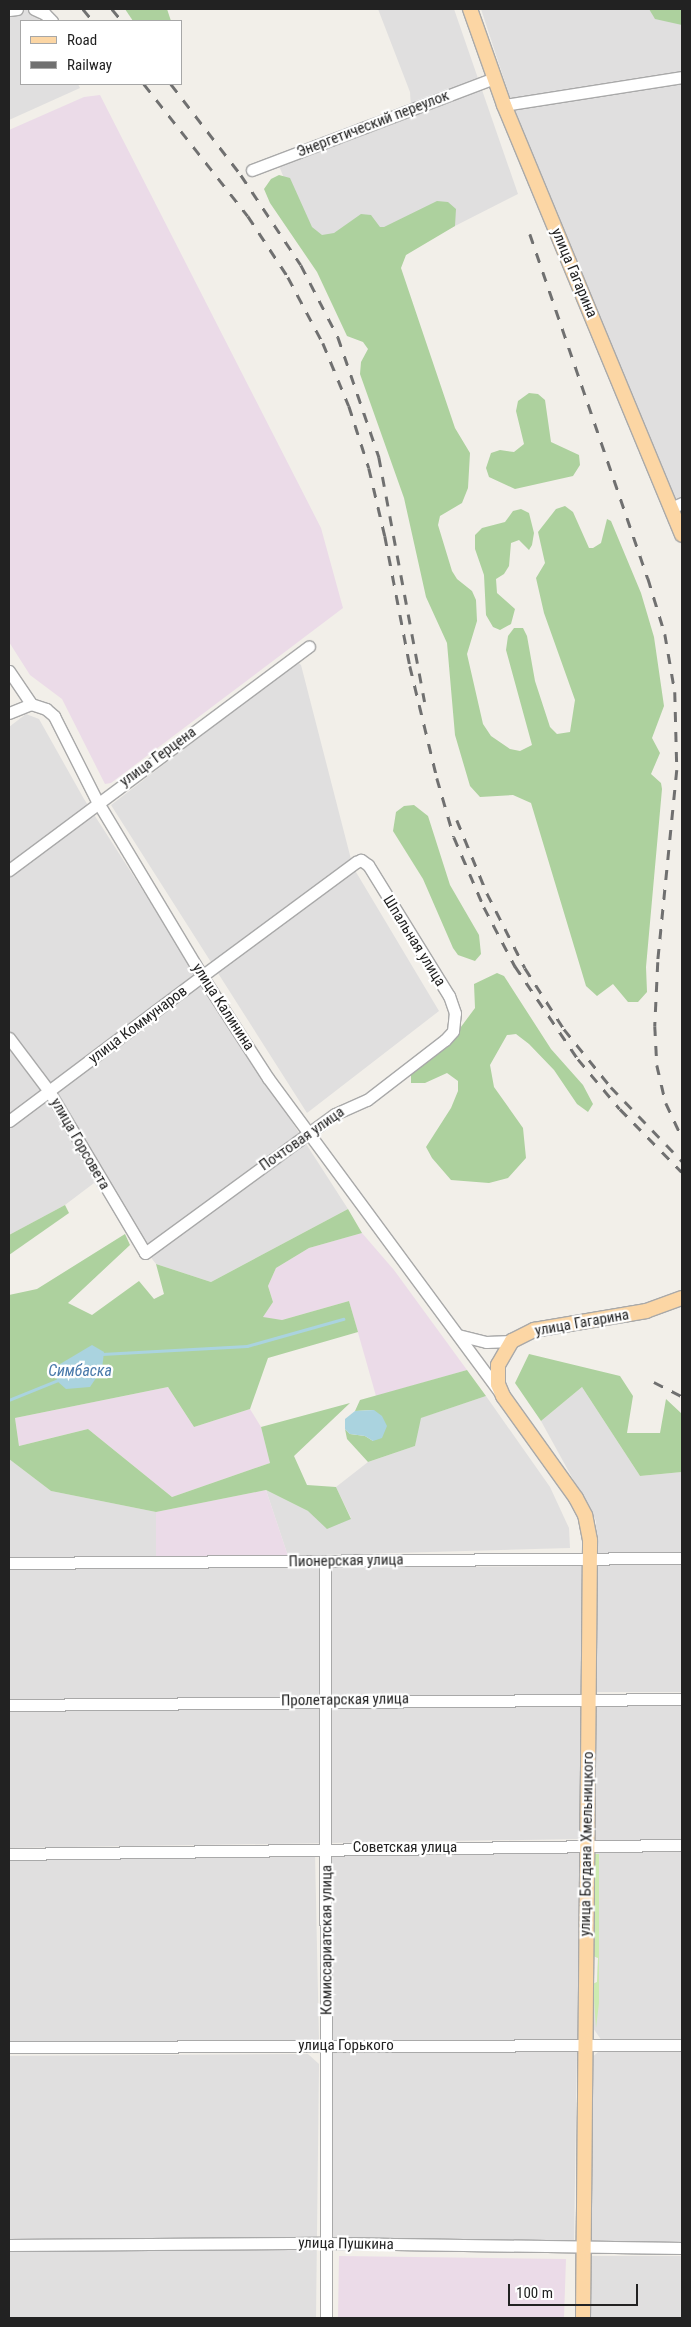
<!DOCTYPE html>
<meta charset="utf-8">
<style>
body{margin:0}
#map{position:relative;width:691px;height:2327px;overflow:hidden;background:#f2efe9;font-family:"Roboto Condensed",sans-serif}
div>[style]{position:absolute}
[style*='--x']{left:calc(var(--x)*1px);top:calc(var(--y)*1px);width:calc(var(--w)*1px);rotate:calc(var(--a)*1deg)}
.residential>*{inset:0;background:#e0dfdf}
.industrial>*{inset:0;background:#ebdbe8}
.grass>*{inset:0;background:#cdebb0}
.forest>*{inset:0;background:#add19e}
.water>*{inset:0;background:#aad3df}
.stream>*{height:2.5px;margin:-1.25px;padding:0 1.25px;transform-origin:1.25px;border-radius:1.25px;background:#aad3df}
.roads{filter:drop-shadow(1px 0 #a9a9a9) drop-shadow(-1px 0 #a9a9a9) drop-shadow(0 1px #a9a9a9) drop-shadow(0 -1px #a9a9a9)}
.minor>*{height:11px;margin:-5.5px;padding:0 5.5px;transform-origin:5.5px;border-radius:5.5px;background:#fff}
.major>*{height:14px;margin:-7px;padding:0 7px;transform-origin:7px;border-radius:7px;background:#fcd6a4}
.rail>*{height:2.5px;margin-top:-1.25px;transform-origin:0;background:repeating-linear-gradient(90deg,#707070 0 10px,transparent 0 20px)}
span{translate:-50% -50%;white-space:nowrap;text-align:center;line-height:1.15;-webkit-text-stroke:4.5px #fff;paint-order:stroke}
.street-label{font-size:15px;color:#222}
.water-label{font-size:16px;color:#4a7aab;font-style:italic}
.frame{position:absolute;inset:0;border:10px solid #222;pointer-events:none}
.legend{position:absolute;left:20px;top:20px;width:162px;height:65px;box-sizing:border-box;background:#fff;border:1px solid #a7a7a7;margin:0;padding:6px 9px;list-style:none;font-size:15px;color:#222}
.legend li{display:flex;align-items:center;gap:10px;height:25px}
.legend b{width:25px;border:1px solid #a7a7a7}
.scale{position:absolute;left:508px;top:2284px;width:130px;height:22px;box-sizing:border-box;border:2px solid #222;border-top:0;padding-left:6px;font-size:15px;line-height:18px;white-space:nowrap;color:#222;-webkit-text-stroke:4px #fff;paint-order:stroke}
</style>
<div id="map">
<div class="residential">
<i style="clip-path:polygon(9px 9px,32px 9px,40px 21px,21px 21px,21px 84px,78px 84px,80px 88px,9px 120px)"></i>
<i style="clip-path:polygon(378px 9px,454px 9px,518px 194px,394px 257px,311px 244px,277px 161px,411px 107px,410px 92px)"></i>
<i style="clip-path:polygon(481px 9px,682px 9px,682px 524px,515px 113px)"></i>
<i style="clip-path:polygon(297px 662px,301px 665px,353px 867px,439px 1011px,307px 1113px,111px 805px)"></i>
<i style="clip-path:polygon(26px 714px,39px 719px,84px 799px,348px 1209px,211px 1282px,156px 1264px,94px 1183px,65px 1205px,9px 1235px,9px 727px)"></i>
<i style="clip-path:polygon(582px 1387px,640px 1476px,682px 1472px,682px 1692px,597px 1692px,596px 1521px,541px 1421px)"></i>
<i style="clip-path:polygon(486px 1396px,550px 1487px,569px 1528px,570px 1548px,288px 1556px,266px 1490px,308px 1511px,351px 1518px,336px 1487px,368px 1462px,415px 1446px,420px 1418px)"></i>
<i style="clip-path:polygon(9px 1459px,51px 1491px,156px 1512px,156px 1557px,9px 1559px)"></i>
<i style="clip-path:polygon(582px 1566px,581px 1839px,9px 1848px,9px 1569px)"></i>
<i style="clip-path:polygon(596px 1705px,682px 1706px,682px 2041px,602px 2041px,593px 2028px,593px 1984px,597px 1982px,598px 1958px,593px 1956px)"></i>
<i style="clip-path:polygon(580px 1850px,574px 2243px,330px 2239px,329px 1855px)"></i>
<i style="clip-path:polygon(315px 1853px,319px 2042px,9px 2043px,9px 1856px)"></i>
<i style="clip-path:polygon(682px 2051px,682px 2245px,596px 2245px,586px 2236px,587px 2062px,598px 2052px)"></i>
<i style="clip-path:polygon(308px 2054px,319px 2064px,316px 2318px,9px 2318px,9px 2056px)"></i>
<i style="clip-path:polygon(591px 2256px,682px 2256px,682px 2318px,587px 2318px,587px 2260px)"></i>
</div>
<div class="industrial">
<i style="clip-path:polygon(100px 95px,321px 528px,343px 608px,111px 783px,105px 784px,62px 699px,30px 675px,9px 642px,9px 130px,84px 97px)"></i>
<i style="clip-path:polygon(362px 1233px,394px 1270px,467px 1370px,376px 1396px,349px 1301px,282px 1320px,262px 1318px,273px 1302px,268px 1286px,276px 1268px,309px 1248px)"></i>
<i style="clip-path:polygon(168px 1387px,194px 1427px,250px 1409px,261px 1427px,270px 1463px,172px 1497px,88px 1429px,19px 1446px,15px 1418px)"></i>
<i style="clip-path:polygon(266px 1490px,288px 1556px,156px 1557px,156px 1512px)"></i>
<i style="clip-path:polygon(339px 2256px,566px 2259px,564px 2318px,338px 2318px)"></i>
</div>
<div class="grass">
<i style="clip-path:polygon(594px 1854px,599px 1854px,599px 2003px,596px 2028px,593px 1984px,597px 1982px,598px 1958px,593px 1956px)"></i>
</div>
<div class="forest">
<i style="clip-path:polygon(125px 9px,167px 9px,171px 21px,133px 21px)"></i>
<i style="clip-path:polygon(649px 9px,682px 9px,682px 25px,655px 19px)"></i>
<i style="clip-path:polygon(279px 175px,290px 178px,312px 227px,322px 235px,334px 233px,361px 214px,371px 215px,380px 227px,384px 227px,437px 201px,448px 202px,456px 209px,455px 226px,406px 255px,401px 268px,455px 428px,470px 453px,468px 488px,462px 503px,440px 516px,438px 525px,452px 571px,457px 579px,472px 591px,476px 600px,477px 621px,467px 654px,483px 724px,491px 736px,510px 749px,520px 751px,532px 745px,506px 650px,508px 636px,514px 628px,523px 628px,527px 636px,535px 681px,550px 727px,557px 734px,570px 732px,575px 700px,544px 613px,536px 578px,545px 563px,538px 532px,556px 509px,565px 506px,573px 512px,589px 548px,593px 548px,601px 543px,607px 519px,611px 521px,641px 593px,654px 637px,664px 706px,652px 738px,660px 753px,651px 774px,661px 783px,662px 789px,646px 967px,647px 992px,638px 1002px,628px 1002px,613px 984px,597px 996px,586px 986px,531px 803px,513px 795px,480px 797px,470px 786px,455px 735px,447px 643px,426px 597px,404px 498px,360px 374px,361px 362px,368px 349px,363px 342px,347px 336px,317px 272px,270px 203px,264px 189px,271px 179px)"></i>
<i style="clip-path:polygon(529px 393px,538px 394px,545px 400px,551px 442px,579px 455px,580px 465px,573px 476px,515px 489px,489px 477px,486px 468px,491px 453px,500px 450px,514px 452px,524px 444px,516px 411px,518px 401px)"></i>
<i style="clip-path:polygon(521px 509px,529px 513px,534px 533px,532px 545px,529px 550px,519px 540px,511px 543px,509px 566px,504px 574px,496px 579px,497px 593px,515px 609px,511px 624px,500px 630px,493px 627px,486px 615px,484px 575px,475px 549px,475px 535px,482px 528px,505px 522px,513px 511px)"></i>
<i style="clip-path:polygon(414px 805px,428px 816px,450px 885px,479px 935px,481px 954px,475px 961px,458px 955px,453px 948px,423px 879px,393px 831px,396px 812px,404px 806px)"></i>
<i style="clip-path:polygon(497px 973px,504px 976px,551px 1049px,583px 1085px,593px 1104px,588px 1112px,577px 1104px,554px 1070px,529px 1044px,516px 1034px,507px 1035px,490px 1065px,494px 1087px,523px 1128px,526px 1158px,508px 1178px,489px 1183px,451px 1180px,432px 1158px,426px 1147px,451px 1108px,458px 1091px,458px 1081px,447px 1073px,425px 1083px,411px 1083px,411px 1069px,455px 1035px,475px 1008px,474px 984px)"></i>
<i style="clip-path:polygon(65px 1205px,69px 1213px,9px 1255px,9px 1235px)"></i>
<i style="clip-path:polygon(348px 1209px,362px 1233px,309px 1248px,276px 1268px,268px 1286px,273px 1302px,263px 1317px,282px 1320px,349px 1301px,358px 1332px,268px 1358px,250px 1409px,194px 1427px,168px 1387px,15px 1418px,19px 1446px,88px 1429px,172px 1497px,270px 1463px,261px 1427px,350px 1403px,294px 1456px,307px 1485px,336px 1487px,351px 1519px,327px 1529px,308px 1511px,266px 1490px,156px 1512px,51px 1491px,9px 1459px,9px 1295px,37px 1289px,125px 1234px,130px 1245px,68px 1303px,92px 1315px,139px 1281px,154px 1299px,164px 1294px,156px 1264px,211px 1282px)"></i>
<i style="clip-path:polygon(529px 1354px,620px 1376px,633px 1396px,627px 1433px,660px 1433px,666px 1399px,682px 1414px,682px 1472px,640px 1476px,582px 1387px,541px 1421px,515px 1383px)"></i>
<i style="clip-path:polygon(467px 1370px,486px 1396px,421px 1418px,415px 1446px,368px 1462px,347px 1439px,345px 1429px,350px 1434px,365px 1436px,373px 1441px,374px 1410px,355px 1411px,360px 1400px)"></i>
</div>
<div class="water">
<i style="clip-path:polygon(92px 1345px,104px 1352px,102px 1369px,90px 1387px,66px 1389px,57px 1381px,55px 1367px)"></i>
<i style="clip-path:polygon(374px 1410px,382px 1416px,387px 1426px,382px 1438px,373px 1441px,365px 1436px,350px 1434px,345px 1429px,345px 1419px,355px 1411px)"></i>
</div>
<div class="stream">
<i style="--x:102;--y:1354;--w:145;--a:-3.2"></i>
<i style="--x:247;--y:1346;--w:100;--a:-15.7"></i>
<i style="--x:9;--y:1400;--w:53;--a:-22.2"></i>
</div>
<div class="roads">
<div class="minor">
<i style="--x:34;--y:9;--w:12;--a:24"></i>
<i style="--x:45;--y:14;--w:10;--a:45"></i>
<i style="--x:9;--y:10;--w:8;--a:-7"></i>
<i style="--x:504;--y:105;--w:180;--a:-8.9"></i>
<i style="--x:252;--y:170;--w:259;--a:-20.8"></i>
<i style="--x:671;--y:508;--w:12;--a:-24"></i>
<i style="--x:9;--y:671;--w:40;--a:56"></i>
<i style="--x:9;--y:713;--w:24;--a:-22"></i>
<i style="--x:31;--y:704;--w:16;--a:18"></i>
<i style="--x:46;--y:709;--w:11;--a:41"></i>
<i style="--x:54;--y:716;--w:95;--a:63.2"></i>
<i style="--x:97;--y:801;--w:204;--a:59"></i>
<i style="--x:202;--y:976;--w:121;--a:57.1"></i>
<i style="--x:268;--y:1078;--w:389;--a:53.6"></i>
<i style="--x:9;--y:870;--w:374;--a:-36.7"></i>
<i style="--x:9;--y:1038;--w:66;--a:53"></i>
<i style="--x:49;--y:1091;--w:188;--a:59.3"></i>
<i style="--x:145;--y:1253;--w:235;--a:-36.2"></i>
<i style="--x:335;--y:1114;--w:35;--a:-24"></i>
<i style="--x:367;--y:1100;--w:98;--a:-37.6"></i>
<i style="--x:445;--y:1040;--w:12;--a:-48"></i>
<i style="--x:453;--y:1031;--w:18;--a:-84"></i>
<i style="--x:455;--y:1013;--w:18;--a:-109"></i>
<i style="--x:449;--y:996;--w:154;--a:-121.7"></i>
<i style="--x:368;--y:865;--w:9;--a:-144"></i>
<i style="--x:361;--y:860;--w:5;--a:158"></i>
<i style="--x:356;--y:862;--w:192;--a:143.5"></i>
<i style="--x:202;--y:976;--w:191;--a:143.1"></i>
<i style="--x:49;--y:1091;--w:50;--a:143.1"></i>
<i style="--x:458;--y:1335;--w:29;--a:14"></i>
<i style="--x:486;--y:1342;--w:26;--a:-2"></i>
<i style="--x:325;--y:1562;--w:756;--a:89.92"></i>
<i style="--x:9;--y:1563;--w:673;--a:-0.43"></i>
<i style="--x:9;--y:1705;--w:673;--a:-0.51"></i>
<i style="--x:9;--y:1854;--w:673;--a:-0.77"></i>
<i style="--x:9;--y:2047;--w:673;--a:-0.17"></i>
<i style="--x:9;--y:2245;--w:317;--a:-0.4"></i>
<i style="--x:326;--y:2243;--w:356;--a:0.8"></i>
</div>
<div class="major">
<i style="--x:470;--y:9;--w:102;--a:70.5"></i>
<i style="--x:504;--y:105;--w:465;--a:67.5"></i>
<i style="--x:583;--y:2318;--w:778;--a:-89.48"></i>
<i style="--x:590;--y:1540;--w:25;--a:-101"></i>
<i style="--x:585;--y:1515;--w:19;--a:-118"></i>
<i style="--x:576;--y:1498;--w:125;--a:-125.6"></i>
<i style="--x:503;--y:1396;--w:13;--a:-113"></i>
<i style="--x:498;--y:1384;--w:19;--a:-90"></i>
<i style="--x:498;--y:1365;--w:28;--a:-60"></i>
<i style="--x:512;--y:1341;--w:25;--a:-27"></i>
<i style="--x:534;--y:1330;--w:114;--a:-9.6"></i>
<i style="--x:646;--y:1311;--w:38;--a:-20"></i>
</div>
</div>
<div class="rail">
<i style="--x:83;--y:9;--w:16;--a:50"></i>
<i style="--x:112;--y:9;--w:16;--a:50"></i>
<i style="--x:144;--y:84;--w:168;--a:51.8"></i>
<i style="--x:248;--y:216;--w:73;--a:56.7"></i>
<i style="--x:288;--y:277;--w:75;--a:62.1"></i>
<i style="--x:323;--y:343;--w:68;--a:67.6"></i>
<i style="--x:349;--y:406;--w:65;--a:72.1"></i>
<i style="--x:369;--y:468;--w:70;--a:76.8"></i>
<i style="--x:385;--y:536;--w:132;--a:79.1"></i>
<i style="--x:410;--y:666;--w:115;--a:76.4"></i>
<i style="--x:437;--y:778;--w:61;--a:73.9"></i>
<i style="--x:454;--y:837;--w:76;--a:66.8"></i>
<i style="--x:484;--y:907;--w:67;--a:62.3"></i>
<i style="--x:515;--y:966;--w:112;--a:55.9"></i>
<i style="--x:578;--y:1059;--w:65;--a:50"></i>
<i style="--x:620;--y:1109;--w:88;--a:45.5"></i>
<i style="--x:171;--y:84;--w:115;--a:52.4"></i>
<i style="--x:241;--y:175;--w:108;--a:56.3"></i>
<i style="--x:301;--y:265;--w:81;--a:62.8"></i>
<i style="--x:338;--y:337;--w:127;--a:71.1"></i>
<i style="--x:379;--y:457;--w:249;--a:79.4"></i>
<i style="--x:530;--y:234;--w:364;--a:71.1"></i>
<i style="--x:648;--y:578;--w:59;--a:73.1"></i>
<i style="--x:665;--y:634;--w:59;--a:80.2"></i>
<i style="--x:675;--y:692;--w:78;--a:88.5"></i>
<i style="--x:677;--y:770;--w:193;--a:95.7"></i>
<i style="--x:658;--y:962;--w:64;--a:92.7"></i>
<i style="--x:655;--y:1026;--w:39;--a:87"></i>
<i style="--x:657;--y:1065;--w:39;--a:77"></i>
<i style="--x:666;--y:1103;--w:38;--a:65"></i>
<i style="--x:457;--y:820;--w:79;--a:67.7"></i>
<i style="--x:487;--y:893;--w:84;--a:63.1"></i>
<i style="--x:525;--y:968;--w:72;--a:57.4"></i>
<i style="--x:564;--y:1029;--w:75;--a:51"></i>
<i style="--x:611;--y:1087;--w:103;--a:46.2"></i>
<i style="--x:654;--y:1382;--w:31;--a:27"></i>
</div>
<div class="street-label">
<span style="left:373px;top:124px;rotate:-21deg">Энергетический переулок</span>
<span style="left:574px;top:273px;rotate:67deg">улица Гагарина</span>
<span style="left:158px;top:757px;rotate:-36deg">улица Герцена</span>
<span style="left:414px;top:941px;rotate:58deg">Шпальная улица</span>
<span style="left:223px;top:1007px;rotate:57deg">улица Калинина</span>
<span style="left:138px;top:1025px;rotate:-37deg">улица Коммунаров</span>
<span style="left:302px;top:1139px;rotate:-35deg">Почтовая улица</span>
<span style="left:80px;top:1144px;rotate:60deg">улица Горсовета</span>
<span style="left:582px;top:1323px;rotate:-10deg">улица Гагарина</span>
<span style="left:346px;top:1561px;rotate:-1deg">Пионерская улица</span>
<span style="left:345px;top:1700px;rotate:-1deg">Пролетарская улица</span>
<span style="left:587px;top:1844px;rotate:-89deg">улица Богдана Хмельницкого</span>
<span style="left:405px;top:1848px">Советская улица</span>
<span style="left:327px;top:1940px;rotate:-90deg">Комиссариатская улица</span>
<span style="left:346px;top:2046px">улица Горького</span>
<span style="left:346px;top:2244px;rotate:1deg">улица Пушкина</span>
</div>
<div class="water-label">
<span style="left:80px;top:1371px">Симбаска</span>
</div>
<div class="frame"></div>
<ul class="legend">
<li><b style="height:6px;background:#fcd6a4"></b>Road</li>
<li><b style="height:6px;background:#707070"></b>Railway</li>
</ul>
<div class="scale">100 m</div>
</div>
